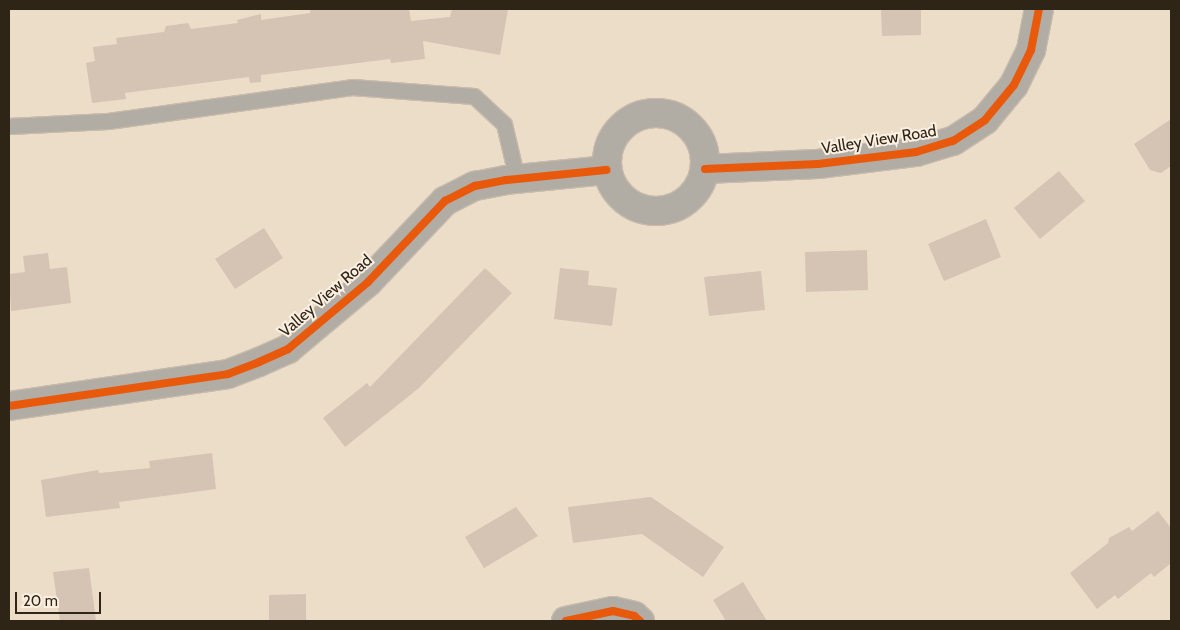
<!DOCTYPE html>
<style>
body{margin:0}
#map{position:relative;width:1180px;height:630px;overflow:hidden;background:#ecddc9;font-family:Cabin,sans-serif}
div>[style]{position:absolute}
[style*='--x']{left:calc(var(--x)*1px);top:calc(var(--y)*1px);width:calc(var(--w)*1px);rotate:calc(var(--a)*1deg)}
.building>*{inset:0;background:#d5c3b3}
.roads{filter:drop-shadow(1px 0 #c8bbab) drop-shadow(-1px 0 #c8bbab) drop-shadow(0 1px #c8bbab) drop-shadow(0 -1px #c8bbab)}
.lane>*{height:15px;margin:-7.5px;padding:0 7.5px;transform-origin:7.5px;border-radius:7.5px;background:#b1aca4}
.street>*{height:28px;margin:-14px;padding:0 14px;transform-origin:14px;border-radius:14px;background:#b1aca4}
.street>.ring{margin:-14px;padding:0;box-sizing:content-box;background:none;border:28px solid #b1aca4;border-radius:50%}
.cycleway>*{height:8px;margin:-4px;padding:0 4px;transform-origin:4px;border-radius:4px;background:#e8590c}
span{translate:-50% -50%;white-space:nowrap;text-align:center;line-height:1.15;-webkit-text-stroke:4px #faefe0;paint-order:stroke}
.street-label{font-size:16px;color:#2f2517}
.frame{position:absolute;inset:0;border:10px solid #2f2517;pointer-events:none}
.scale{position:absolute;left:15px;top:592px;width:86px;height:22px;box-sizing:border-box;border:2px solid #2f2517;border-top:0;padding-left:6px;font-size:15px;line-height:18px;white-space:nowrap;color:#2f2517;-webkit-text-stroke:4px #faefe0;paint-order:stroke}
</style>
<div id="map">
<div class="building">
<i style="clip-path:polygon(310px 9px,409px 9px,411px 21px,450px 17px,452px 9px,508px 9px,500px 55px,423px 41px,425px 59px,391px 63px,390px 59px,261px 75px,261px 82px,250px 83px,249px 77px,125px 93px,126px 99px,92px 103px,86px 63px,95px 61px,93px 47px,117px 44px,116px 38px,164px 32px,166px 26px,188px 23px,191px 29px,238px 23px,237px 20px,261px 14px,261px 20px,310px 13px)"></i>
<i style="clip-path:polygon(881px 9px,921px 9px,921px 35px,882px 36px)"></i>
<i style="clip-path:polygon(1171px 119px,1171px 166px,1161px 173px,1150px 170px,1134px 144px)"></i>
<i style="clip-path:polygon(1059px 171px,1085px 201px,1040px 239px,1014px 208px)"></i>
<i style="clip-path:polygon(986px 219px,1001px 257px,944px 281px,928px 244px)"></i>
<i style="clip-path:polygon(264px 228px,283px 258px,235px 289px,215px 259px)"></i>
<i style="clip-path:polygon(867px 250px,868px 290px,806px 292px,805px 252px)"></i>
<i style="clip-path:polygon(48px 253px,50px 269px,67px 267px,71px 303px,11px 311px,9px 274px,25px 272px,23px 256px)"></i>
<i style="clip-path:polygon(485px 268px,512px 293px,419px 388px,345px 447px,323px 418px,367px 383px,370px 387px)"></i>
<i style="clip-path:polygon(560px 268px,589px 271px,588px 285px,617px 288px,612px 326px,554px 319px)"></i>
<i style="clip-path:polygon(761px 271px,765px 310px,709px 316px,704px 277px)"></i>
<i style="clip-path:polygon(212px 453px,216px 489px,119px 502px,120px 508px,46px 517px,41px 480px,98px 470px,99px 473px,150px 468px,149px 461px)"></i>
<i style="clip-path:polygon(651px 497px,724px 547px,703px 577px,642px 534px,573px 543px,568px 507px)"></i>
<i style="clip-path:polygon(516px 507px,538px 536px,484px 568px,465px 537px)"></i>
<i style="clip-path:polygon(1158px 511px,1171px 528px,1171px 563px,1154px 577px,1151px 573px,1118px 599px,1115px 595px,1097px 609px,1070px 573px,1108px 543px,1109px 538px,1129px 527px,1132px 531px)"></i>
<i style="clip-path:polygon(89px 568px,96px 621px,60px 621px,53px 572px)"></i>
<i style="clip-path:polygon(743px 582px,767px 621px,726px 621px,713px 600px)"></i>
<i style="clip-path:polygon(306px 594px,306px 621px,269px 621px,269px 595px)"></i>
</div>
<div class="roads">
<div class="lane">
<i style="--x:9;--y:126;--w:99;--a:-2.9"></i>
<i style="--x:108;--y:121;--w:246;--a:-7.9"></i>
<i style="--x:352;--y:87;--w:122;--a:4.2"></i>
<i style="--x:474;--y:96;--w:41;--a:43"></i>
<i style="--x:504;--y:124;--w:57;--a:76.7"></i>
</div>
<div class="street">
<i class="ring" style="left:607px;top:113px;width:70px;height:70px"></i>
<i style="--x:705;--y:169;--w:113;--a:-2.5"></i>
<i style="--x:818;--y:164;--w:99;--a:-7"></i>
<i style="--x:916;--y:152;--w:39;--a:-17"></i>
<i style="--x:953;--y:141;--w:38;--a:-33"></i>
<i style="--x:985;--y:120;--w:45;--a:-50.4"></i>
<i style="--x:1014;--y:85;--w:39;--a:-64"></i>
<i style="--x:1031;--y:50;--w:42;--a:-79"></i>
<i style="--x:9;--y:406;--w:221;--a:-8.3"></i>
<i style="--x:228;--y:374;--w:33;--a:-21"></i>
<i style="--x:259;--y:362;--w:32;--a:-24"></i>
<i style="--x:288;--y:349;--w:104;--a:-39.9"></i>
<i style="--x:368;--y:282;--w:112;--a:-46.5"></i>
<i style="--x:445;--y:201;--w:34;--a:-27"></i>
<i style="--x:475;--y:186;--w:32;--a:-11"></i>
<i style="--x:506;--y:180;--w:101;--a:-5.7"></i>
<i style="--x:566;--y:621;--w:48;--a:-12"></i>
<i style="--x:613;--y:611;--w:22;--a:13"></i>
<i style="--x:634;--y:616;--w:8;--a:40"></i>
</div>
</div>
<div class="cycleway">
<i style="--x:705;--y:169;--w:113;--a:-2.5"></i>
<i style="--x:818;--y:164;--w:99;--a:-7"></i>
<i style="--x:916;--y:152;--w:39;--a:-17"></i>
<i style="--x:953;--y:141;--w:38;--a:-33"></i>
<i style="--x:985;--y:120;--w:45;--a:-50.4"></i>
<i style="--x:1014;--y:85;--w:39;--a:-64"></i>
<i style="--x:1031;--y:50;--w:42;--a:-79"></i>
<i style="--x:9;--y:406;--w:221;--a:-8.3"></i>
<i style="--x:228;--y:374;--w:33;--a:-21"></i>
<i style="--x:259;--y:362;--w:32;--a:-24"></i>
<i style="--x:288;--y:349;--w:104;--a:-39.9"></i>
<i style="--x:368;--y:282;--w:112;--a:-46.5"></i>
<i style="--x:445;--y:201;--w:34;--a:-27"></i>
<i style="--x:475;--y:186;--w:32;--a:-11"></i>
<i style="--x:506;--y:180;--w:101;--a:-5.7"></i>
<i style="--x:566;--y:621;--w:48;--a:-12"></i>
<i style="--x:613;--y:611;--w:22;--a:13"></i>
<i style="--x:634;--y:616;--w:8;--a:40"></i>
</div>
<div class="street-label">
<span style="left:879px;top:140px;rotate:-9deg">Valley View Road</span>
<span style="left:326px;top:296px;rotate:-41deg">Valley View Road</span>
</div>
<div class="frame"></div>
<div class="scale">20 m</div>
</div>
